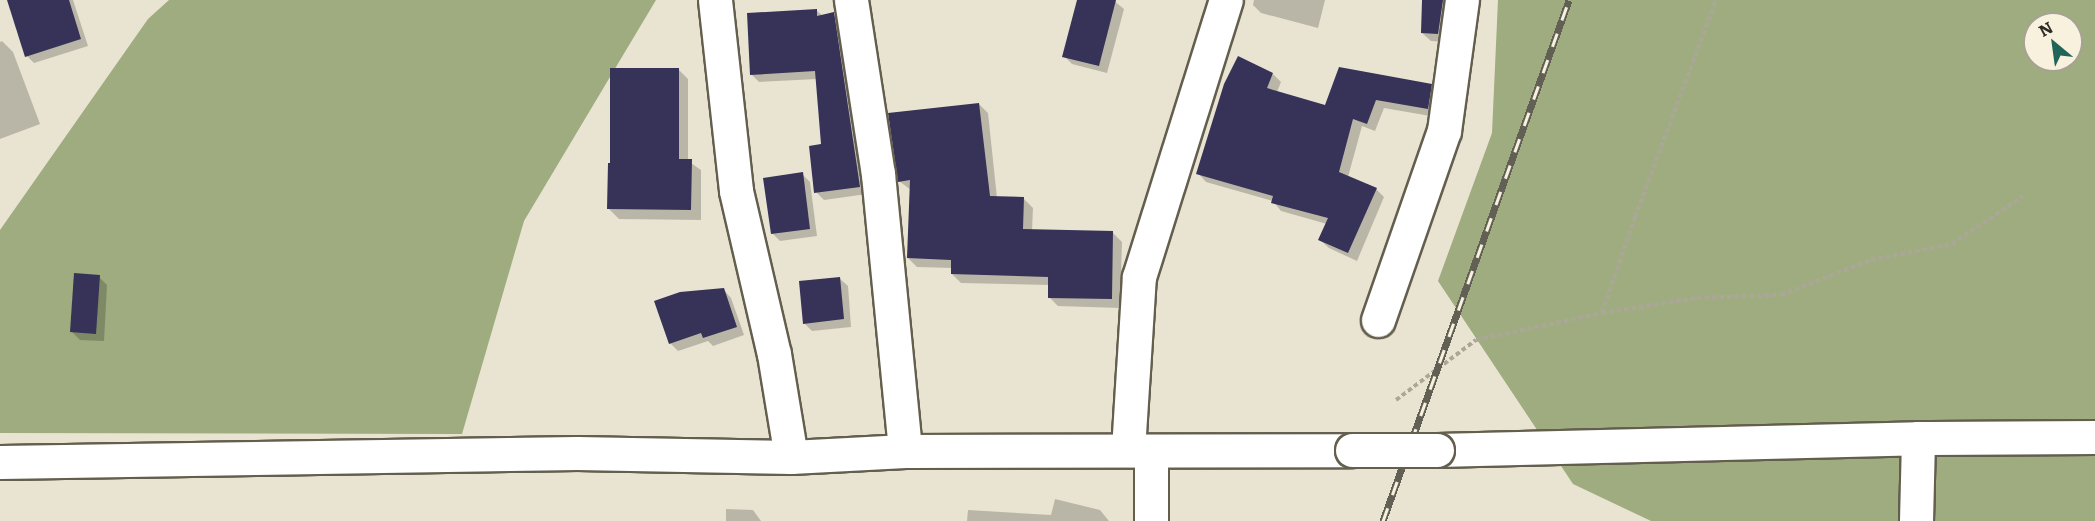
<!DOCTYPE html>
<style>
body{margin:0}
#map{position:relative;width:2095px;height:521px;overflow:hidden;background:#e9e4d1;font-family:Literata,serif}
div>[style]{position:absolute}
[style*='--x']{left:calc(var(--x)*1px);top:calc(var(--y)*1px);width:calc(var(--w)*1px);rotate:calc(var(--a)*1deg)}
.forest>*{inset:0;background:#9eac7f}
.shadow>*{inset:0;background:#0003}
.building>*{inset:0;background:#373257}
.path>*{height:4px;margin-top:-2px;transform-origin:0;background:repeating-linear-gradient(90deg,#aba798 0 4.5px,transparent 0 7.5px)}
.roads{filter:drop-shadow(2px 0 #635e4e) drop-shadow(-2px 0 #635e4e) drop-shadow(0 2px #635e4e) drop-shadow(0 -2px #635e4e)}
.minor>*{height:33px;margin:-16.5px;padding:0 16.5px;transform-origin:16.5px;border-radius:16.5px;background:#fff}
.rail>*{height:7px;margin-top:-3.5px;transform-origin:0;background:repeating-linear-gradient(90deg,#f7f1de 0 14px,#626055 0 28px);box-sizing:border-box;border-block:2px solid #626055}
.bridges{filter:drop-shadow(2px 0 #635e4e) drop-shadow(-2px 0 #635e4e) drop-shadow(0 2px #635e4e) drop-shadow(0 -2px #635e4e)}
.minor-bridge>*{height:33px;margin:-16.5px;padding:0 16.5px;transform-origin:16.5px;border-radius:16.5px;background:#fff}
span{translate:-50% -50%;white-space:nowrap;text-align:center;line-height:1.15;-webkit-text-stroke:6px #f7f1de;paint-order:stroke}
.north{position:absolute;left:2023px;top:12px;width:60px;height:60px;box-sizing:border-box;background:#f7f1de;border:2px solid #a6a294;border-radius:50%;rotate:331deg;font-size:16px;font-weight:700;line-height:24px;text-align:center;color:#2d2b24}
.north::after{content:'';display:block;margin:auto;width:21px;height:27px;background:#206558;clip-path:polygon(50% 0,100% 100%,50% 72%,0 100%)}
</style>
<div id="map">
<div class="forest">
<i style="clip-path:polygon(169px 0,656px 0,524px 221px,462px 434px,0 433px,0 230px,148px 19px)"></i>
<i style="clip-path:polygon(evenodd,1498px 0,2095px 0,2095px 521px,1651px 521px,1573px 484px,1438px 281px,1492px 133px,1498px 0,2035px 24px,2071px 24px,2071px 60px,2035px 60px,2035px 24px)"></i>
</div>
<div class="shadow">
<i style="clip-path:polygon(9px 0,73px 0,88px 46px,34px 63px,27px 56px)"></i>
<i style="clip-path:polygon(1079px 0,1113px 0,1124px 9px,1107px 73px,1072px 64px,1064px 56px)"></i>
<i style="clip-path:polygon(1254px 0,1325px 0,1318px 28px,1261px 13px,1253px 5px)"></i>
<i style="clip-path:polygon(1424px 0,1455px 0,1446px 42px,1431px 41px,1422px 33px)"></i>
<i style="clip-path:polygon(816px 10px,823px 16px,833px 14px,841px 22px,867px 194px,824px 200px,816px 192px,823px 146px,817px 79px,759px 82px,751px 74px)"></i>
<i style="clip-path:polygon(2px 41px,13px 52px,40px 124px,0 139px,0 42px)"></i>
<i style="clip-path:polygon(678px 69px,688px 79px,688px 161px,701px 170px,701px 220px,619px 219px,609px 209px)"></i>
<i style="clip-path:polygon(1273px 74px,1281px 82px,1277px 92px,1325px 107px,1431px 85px,1439px 94px,1436px 117px,1384px 108px,1375px 131px,1362px 126px,1348px 177px,1376px 189px,1384px 197px,1357px 261px,1329px 248px,1320px 240px,1327px 224px,1281px 211px,1273px 201px,1206px 182px,1198px 173px)"></i>
<i style="clip-path:polygon(979px 104px,988px 113px,997px 198px,1024px 199px,1033px 208px,1032px 231px,1113px 233px,1122px 242px,1120px 308px,1058px 306px,1049px 297px,1050px 285px,961px 283px,952px 274px,952px 268px,917px 267px,908px 258px,911px 190px,899px 181px)"></i>
<i style="clip-path:polygon(802px 174px,810px 182px,817px 236px,780px 241px,772px 233px)"></i>
<i style="clip-path:polygon(99px 277px,107px 285px,104px 341px,80px 340px,72px 332px)"></i>
<i style="clip-path:polygon(839px 278px,848px 286px,851px 327px,812px 331px,804px 323px)"></i>
<i style="clip-path:polygon(723px 289px,731px 298px,744px 335px,713px 346px,708px 341px,678px 351px,670px 343px)"></i>
<i style="clip-path:polygon(1055px 499px,1100px 510px,1109px 521px,967px 521px,968px 510px,1051px 515px)"></i>
<i style="clip-path:polygon(726px 509px,753px 510px,761px 521px,726px 521px)"></i>
</div>
<div class="building">
<i style="clip-path:polygon(7px 0,69px 0,81px 39px,25px 57px)"></i>
<i style="clip-path:polygon(1077px 0,1116px 0,1099px 66px,1062px 57px)"></i>
<i style="clip-path:polygon(1422px 0,1443px 0,1438px 34px,1421px 33px)"></i>
<i style="clip-path:polygon(817px 9px,817px 16px,834px 12px,860px 187px,814px 193px,809px 146px,821px 144px,815px 71px,750px 75px,747px 13px)"></i>
<i style="clip-path:polygon(1238px 56px,1273px 73px,1267px 88px,1325px 105px,1339px 67px,1432px 84px,1428px 109px,1376px 100px,1367px 124px,1353px 119px,1339px 172px,1377px 188px,1348px 253px,1318px 240px,1328px 218px,1271px 203px,1273px 196px,1196px 174px,1224px 84px)"></i>
<i style="clip-path:polygon(610px 68px,679px 68px,679px 159px,692px 159px,691px 210px,607px 209px,608px 163px,610px 163px)"></i>
<i style="clip-path:polygon(979px 103px,990px 196px,1024px 197px,1023px 229px,1113px 231px,1112px 299px,1048px 298px,1048px 277px,951px 274px,951px 260px,907px 258px,910px 180px,898px 182px,888px 113px)"></i>
<i style="clip-path:polygon(803px 172px,810px 229px,771px 234px,763px 178px)"></i>
<i style="clip-path:polygon(74px 273px,100px 275px,96px 334px,70px 332px)"></i>
<i style="clip-path:polygon(840px 277px,844px 319px,803px 324px,799px 281px)"></i>
<i style="clip-path:polygon(724px 288px,737px 327px,703px 338px,701px 333px,669px 344px,654px 301px,680px 292px)"></i>
</div>
<div class="path">
<i style="--x:1602;--y:313;--w:102;--a:-71"></i>
<i style="--x:1635;--y:217;--w:232;--a:-69.5"></i>
<i style="--x:1396;--y:400;--w:100;--a:-36.9"></i>
<i style="--x:1476;--y:340;--w:129;--a:-12.1"></i>
<i style="--x:1602;--y:313;--w:96;--a:-9"></i>
<i style="--x:1697;--y:298;--w:84;--a:-2"></i>
<i style="--x:1781;--y:295;--w:97;--a:-21.3"></i>
<i style="--x:1871;--y:260;--w:83;--a:-11.2"></i>
<i style="--x:1952;--y:244;--w:86;--a:-34.1"></i>
</div>
<div class="roads">
<div class="minor">
<i style="--x:715;--y:0;--w:192;--a:83.7"></i>
<i style="--x:736;--y:191;--w:167;--a:76.9"></i>
<i style="--x:774;--y:354;--w:104;--a:80.6"></i>
<i style="--x:851;--y:0;--w:176;--a:81.2"></i>
<i style="--x:878;--y:174;--w:278;--a:84.4"></i>
<i style="--x:1378;--y:320;--w:200;--a:-70.8"></i>
<i style="--x:1444;--y:131;--w:132;--a:-82.2"></i>
<i style="--x:1128;--y:450;--w:173;--a:-86.4"></i>
<i style="--x:1139;--y:277;--w:290;--a:-72.6"></i>
<i style="--x:1437;--y:450;--w:481;--a:-1.4"></i>
<i style="--x:1918;--y:438;--w:177;--a:-0.3"></i>
<i style="--x:0;--y:462;--w:577;--a:-0.89"></i>
<i style="--x:577;--y:453;--w:214;--a:1.1"></i>
<i style="--x:791;--y:457;--w:114;--a:-3"></i>
<i style="--x:905;--y:451;--w:447;--a:-0.1"></i>
<i style="--x:1151;--y:521;--w:70;--a:-90"></i>
<i style="--x:1916;--y:521;--w:83;--a:-88.6"></i>
</div>
</div>
<div class="rail">
<i style="--x:1383;--y:521;--w:553;--a:-70.35"></i>
</div>
<div class="bridges">
<div class="minor-bridge">
<i style="--x:1352;--y:450;--w:85;--a:0"></i>
</div>
</div>
<div class="north">N</div>
</div>
